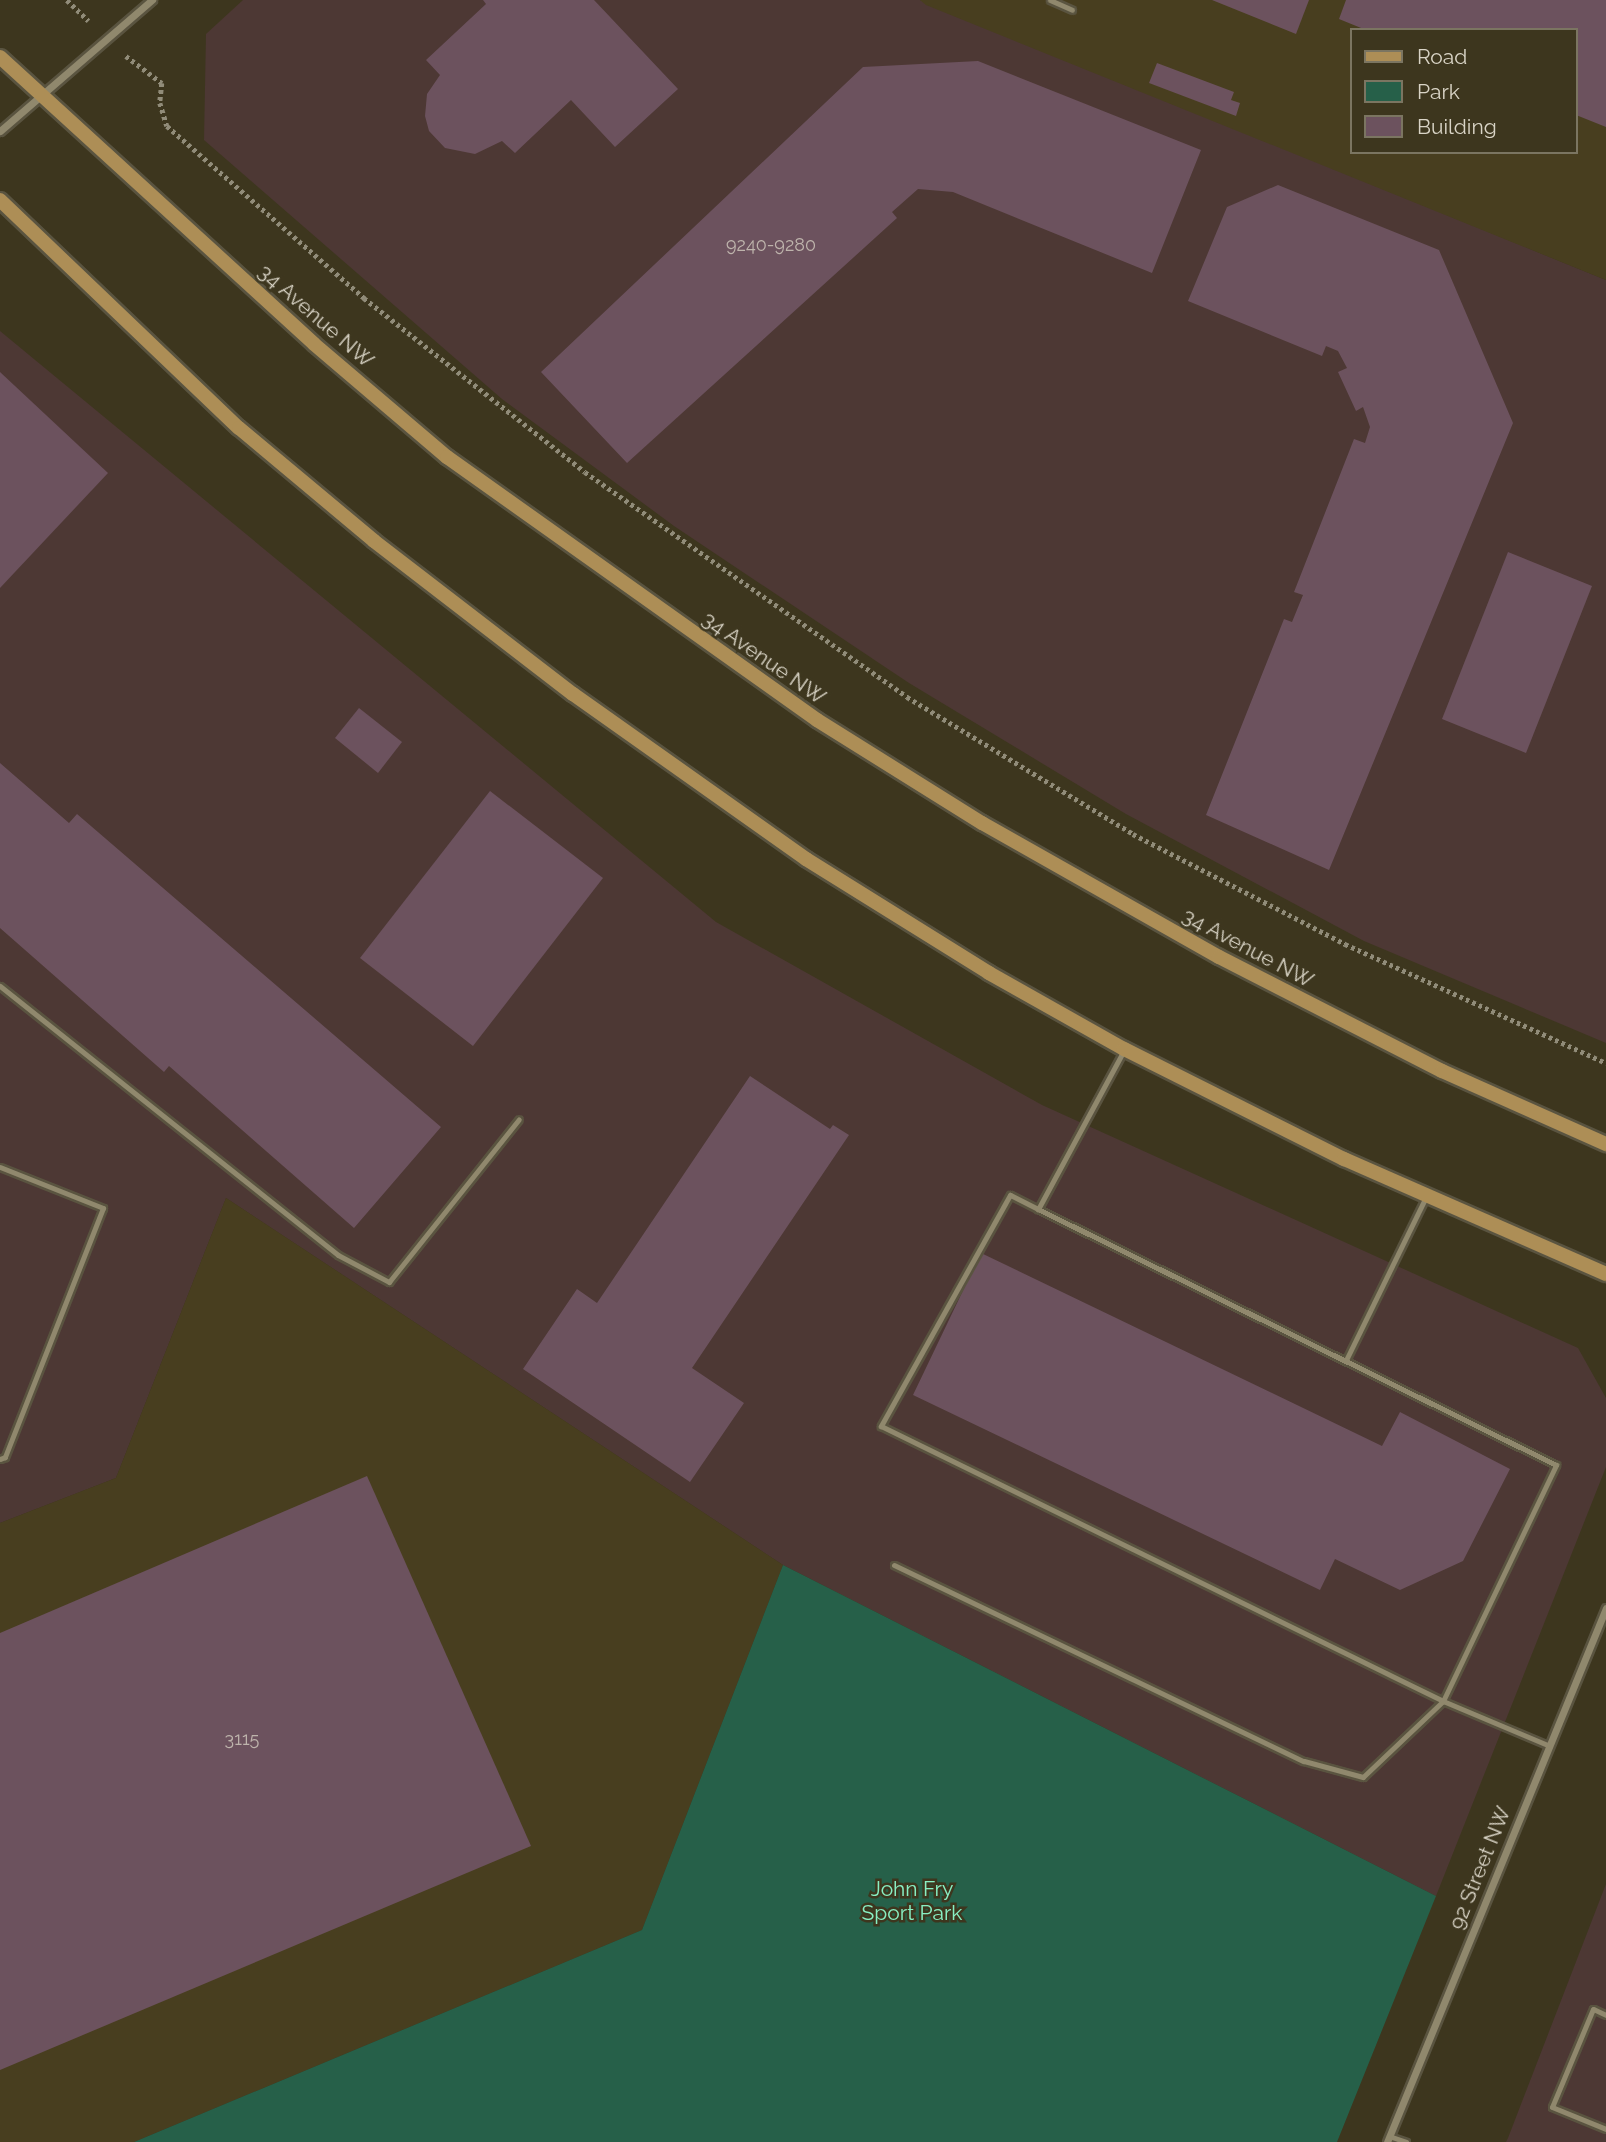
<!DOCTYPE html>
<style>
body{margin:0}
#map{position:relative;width:1606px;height:2142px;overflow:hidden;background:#3d361e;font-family:Raleway,sans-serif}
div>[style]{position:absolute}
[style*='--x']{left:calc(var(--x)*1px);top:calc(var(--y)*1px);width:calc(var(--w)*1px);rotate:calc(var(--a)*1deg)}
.commercial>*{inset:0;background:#4d3834}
.built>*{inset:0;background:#483e1f}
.green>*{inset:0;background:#266049}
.building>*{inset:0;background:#6c525e}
.path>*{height:4.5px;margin-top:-2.25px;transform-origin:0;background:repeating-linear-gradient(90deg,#918c79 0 3.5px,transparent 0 7px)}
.roads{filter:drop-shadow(2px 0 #5a5440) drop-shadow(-2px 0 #5a5440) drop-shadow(0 2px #5a5440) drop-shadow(0 -2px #5a5440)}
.lane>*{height:5px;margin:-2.5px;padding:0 2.5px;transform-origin:2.5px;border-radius:2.5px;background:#90886d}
.street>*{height:7px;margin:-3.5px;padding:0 3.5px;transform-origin:3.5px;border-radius:3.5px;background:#90886d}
.secondary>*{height:14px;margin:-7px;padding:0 7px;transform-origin:7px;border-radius:7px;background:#ad8e56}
span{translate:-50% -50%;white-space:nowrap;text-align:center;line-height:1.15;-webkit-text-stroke:5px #3d361e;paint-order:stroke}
.number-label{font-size:18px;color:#beb4ac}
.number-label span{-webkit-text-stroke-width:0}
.street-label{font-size:21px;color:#d9d4c6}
.park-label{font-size:21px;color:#88efc3}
.legend{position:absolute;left:1350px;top:28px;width:228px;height:126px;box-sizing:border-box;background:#3d361e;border:2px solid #7b7561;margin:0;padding:9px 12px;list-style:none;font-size:21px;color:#d9d4c6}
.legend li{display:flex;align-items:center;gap:14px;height:35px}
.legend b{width:35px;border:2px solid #7b7561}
</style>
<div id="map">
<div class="commercial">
<i style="clip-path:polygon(243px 0,920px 0,1606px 280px,1606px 1043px,1364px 941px,1126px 814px,909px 683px,674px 526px,502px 399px,204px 140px,206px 34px)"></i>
<i style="clip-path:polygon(0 331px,716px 922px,1042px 1105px,1578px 1348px,1606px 1398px,1606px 1467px,1436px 1896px,783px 1565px,226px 1198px,116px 1478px,0 1523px)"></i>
<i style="clip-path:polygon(1606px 1884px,1606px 2142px,1506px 2142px,1508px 2138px)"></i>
</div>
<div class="built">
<i style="clip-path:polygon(evenodd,920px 0,1606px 0,1606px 280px,926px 5px,920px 0,1352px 30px,1576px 30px,1576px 152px,1352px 152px,1352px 30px)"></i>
<i style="clip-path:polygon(226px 1198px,783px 1565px,642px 1930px,134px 2142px,0 2142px,0 1523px,116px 1478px)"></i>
</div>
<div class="green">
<i style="clip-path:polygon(783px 1565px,1436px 1896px,1337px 2142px,134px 2142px,642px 1930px)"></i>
</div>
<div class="building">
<i style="clip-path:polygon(483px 0,594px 0,678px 89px,615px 147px,571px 100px,515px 153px,502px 141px,475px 154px,445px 148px,429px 131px,425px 116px,427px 94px,440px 75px,426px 60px,486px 4px)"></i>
<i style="clip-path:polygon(1212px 0,1309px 0,1296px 34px)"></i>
<i style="clip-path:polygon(1346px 0,1606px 0,1606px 127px,1576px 115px,1576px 30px,1366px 30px,1339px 19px)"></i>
<i style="clip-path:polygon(978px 61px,1201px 150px,1152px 273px,953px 192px,918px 189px,892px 212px,897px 218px,627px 463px,541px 372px,863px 67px)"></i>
<i style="clip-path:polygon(1157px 63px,1234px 92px,1231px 100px,1240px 103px,1236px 116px,1149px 83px)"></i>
<i style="clip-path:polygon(1278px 185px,1439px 250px,1513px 423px,1329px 870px,1206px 815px,1284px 619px,1292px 622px,1303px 595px,1294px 592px,1354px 439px,1365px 443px,1370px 427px,1363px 407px,1356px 411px,1338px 372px,1347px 368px,1338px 351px,1326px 346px,1322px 356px,1188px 301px,1227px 207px)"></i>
<i style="clip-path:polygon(0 372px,108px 473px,0 588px)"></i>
<i style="clip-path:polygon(1508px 552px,1592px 586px,1526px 753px,1442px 719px)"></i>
<i style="clip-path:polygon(359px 708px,402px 742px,378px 773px,335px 738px)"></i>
<i style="clip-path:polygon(0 763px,69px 823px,77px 814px,441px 1127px,354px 1228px,169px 1066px,164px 1072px,0 928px)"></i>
<i style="clip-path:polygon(490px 791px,603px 878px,473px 1046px,360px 958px)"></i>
<i style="clip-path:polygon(750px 1076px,830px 1129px,833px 1125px,849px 1135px,692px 1368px,744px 1403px,690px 1482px,523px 1369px,577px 1289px,597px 1303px)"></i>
<i style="clip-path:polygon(981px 1253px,1382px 1446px,1400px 1412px,1510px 1469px,1463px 1561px,1400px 1590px,1335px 1559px,1320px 1590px,913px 1395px)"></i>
<i style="clip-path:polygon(367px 1476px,531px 1846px,0 2070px,0 1633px)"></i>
</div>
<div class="path">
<i style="--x:67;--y:0;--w:30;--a:44"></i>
<i style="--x:126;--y:56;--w:45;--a:36.9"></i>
<i style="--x:162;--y:83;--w:20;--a:96"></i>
<i style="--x:160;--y:103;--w:24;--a:73"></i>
<i style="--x:167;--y:126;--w:262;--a:41.1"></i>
<i style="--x:364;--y:298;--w:281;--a:38.2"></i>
<i style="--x:585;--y:472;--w:393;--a:34.9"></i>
<i style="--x:907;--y:697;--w:264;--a:31.2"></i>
<i style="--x:1133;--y:834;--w:239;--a:27.4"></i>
<i style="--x:1345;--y:944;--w:287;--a:24.5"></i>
</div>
<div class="roads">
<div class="lane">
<i style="--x:1050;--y:0;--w:24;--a:24"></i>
<i style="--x:0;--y:986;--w:432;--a:38.5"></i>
<i style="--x:338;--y:1255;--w:58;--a:27.9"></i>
<i style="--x:389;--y:1282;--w:208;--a:-51.4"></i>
<i style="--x:1123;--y:1052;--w:179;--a:118.4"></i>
<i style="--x:1038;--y:1209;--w:31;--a:-153"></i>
<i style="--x:1010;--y:1195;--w:265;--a:119.2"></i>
<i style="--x:881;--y:1426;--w:626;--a:26.07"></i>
<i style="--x:1443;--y:1701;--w:116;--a:22.8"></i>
<i style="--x:0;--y:1167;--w:111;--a:21.7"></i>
<i style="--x:103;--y:1208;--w:268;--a:111.5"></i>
<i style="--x:5;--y:1457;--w:5;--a:158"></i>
<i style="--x:1346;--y:1360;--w:182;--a:-63.9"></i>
<i style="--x:894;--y:1565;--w:454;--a:25.6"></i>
<i style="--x:1304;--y:1761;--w:61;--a:15.2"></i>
<i style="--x:1363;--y:1777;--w:110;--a:-43.5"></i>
<i style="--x:1443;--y:1701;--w:262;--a:-64.4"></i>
<i style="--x:1556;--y:1465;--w:578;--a:-153.7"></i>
<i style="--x:1606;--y:2015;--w:14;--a:-155"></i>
<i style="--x:1593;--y:2009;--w:106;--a:112.7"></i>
<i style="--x:1552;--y:2107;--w:58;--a:22.2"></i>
<i style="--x:1389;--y:2136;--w:18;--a:19"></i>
</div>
<div class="street">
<i style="--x:0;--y:131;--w:201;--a:-40.8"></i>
<i style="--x:1387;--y:2142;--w:577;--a:-67.7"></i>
</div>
<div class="secondary">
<i style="--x:0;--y:57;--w:425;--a:42.4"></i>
<i style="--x:314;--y:344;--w:175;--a:40.4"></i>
<i style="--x:447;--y:457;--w:454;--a:35.4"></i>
<i style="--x:817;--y:720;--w:195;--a:32"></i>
<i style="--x:982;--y:823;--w:272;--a:29.5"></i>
<i style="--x:1219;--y:957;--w:250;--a:27.1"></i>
<i style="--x:1442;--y:1071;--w:180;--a:24"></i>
<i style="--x:0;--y:200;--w:330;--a:43.7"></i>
<i style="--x:239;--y:428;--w:176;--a:39.9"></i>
<i style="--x:374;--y:541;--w:251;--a:37.6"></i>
<i style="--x:573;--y:694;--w:286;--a:35.3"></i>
<i style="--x:806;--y:859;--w:216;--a:31.9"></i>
<i style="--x:989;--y:973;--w:155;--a:29.4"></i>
<i style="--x:1124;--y:1049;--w:246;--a:26.6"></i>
<i style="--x:1344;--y:1159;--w:286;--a:23.7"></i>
</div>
</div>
<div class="number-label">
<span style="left:771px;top:245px">9240-9280</span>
<span style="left:242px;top:1739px">3115</span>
</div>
<div class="street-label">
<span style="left:316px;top:316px;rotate:41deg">34 Avenue NW</span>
<span style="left:764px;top:658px;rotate:35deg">34 Avenue NW</span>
<span style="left:1248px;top:948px;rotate:28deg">34 Avenue NW</span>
<span style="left:1480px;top:1868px;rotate:-68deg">92 Street NW</span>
</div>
<div class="park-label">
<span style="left:912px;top:1901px">John Fry<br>Sport Park</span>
</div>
<ul class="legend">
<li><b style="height:9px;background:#ad8e56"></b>Road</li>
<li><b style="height:19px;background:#266049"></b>Park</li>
<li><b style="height:19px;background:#6c525e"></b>Building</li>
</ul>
</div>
